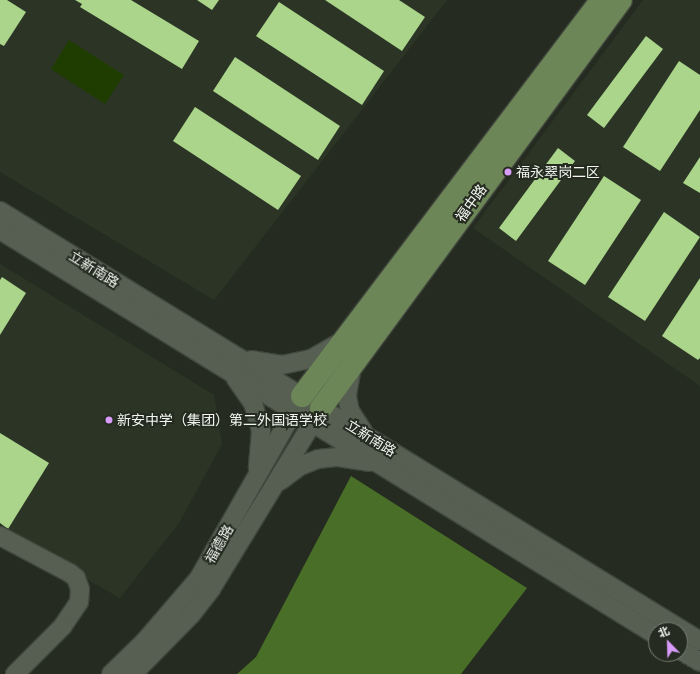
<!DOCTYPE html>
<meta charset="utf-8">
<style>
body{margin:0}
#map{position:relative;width:700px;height:674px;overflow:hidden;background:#252b20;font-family:Inter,"Noto Sans SC",sans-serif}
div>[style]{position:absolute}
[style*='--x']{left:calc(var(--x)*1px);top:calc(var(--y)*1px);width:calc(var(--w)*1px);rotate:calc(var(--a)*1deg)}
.built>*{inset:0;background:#2c3525}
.green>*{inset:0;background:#1f3d00}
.forest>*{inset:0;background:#486e27}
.building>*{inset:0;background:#aad58b}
.roads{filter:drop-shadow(1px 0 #40453c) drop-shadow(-1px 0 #40453c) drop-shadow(0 1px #40453c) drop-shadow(0 -1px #40453c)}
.minor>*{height:18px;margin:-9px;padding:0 9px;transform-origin:9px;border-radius:9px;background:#575e52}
.major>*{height:22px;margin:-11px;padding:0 11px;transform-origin:11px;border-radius:11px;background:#6c8658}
.dots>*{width:11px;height:11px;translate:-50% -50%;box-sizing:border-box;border:2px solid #252b20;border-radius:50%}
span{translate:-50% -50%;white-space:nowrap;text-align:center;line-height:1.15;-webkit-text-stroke:4px #252b20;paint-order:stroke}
.poi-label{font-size:14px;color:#f2f6ef}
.left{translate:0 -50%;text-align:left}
.street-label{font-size:14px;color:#f2f6ef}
.north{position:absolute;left:648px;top:622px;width:40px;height:40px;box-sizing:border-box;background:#252b20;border:1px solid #777c73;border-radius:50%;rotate:337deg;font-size:11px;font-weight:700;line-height:16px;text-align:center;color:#f2f6ef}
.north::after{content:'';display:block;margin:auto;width:14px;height:18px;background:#d79bf9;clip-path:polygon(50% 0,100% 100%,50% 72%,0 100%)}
</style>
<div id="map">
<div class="built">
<i style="clip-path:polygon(0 0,447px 0,214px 300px,0 172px)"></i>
<i style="clip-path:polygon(643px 0,700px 0,700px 386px,473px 228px)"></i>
<i style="clip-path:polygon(0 264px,214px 395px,222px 444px,179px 523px,120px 598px,0 529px)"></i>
</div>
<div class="green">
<i style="clip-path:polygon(69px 40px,124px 75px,105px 104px,51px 69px)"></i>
</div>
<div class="forest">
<i style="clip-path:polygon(351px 476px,527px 588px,461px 674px,237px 674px,256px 657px)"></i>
</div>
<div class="building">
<i style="clip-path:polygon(0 0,7px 0,26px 12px,4px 46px,0 44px)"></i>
<i style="clip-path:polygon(75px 0,131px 0,199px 41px,182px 69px,80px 7px,82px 4px)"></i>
<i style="clip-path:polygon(197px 0,219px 0,212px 10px)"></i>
<i style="clip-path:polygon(325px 0,399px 0,425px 17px,402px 51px)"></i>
<i style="clip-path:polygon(279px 2px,384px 71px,362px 105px,256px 36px)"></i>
<i style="clip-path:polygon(646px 36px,663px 49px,604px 128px,587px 115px)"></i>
<i style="clip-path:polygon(235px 57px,340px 126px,318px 160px,213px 91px)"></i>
<i style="clip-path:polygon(679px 61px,700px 75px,700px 110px,660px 171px,623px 147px)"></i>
<i style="clip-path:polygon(195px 107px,301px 176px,278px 210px,173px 141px)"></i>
<i style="clip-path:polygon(558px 148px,575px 161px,516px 241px,499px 228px)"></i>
<i style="clip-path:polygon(700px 157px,700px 193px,683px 183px)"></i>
<i style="clip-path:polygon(604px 176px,641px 200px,585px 285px,548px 261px)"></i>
<i style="clip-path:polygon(664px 212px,700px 237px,645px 321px,608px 297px)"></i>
<i style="clip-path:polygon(2px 277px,26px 293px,0 335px,0 280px)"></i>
<i style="clip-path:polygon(700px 278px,700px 358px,698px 360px,662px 336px)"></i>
<i style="clip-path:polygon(0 433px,49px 463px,8px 529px,0 523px)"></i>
</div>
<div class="roads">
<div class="minor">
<i style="--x:0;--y:211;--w:822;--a:31.56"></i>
<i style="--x:0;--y:230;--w:771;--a:31.69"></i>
<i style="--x:251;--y:360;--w:31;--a:9"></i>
<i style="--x:282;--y:365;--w:30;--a:-12"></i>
<i style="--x:311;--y:359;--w:32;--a:-30"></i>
<i style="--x:352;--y:367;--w:29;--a:100"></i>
<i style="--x:347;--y:396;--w:15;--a:79"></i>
<i style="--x:350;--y:411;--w:24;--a:57"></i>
<i style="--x:236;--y:379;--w:29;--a:55"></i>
<i style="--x:253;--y:403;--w:29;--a:74"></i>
<i style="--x:261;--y:431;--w:37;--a:95"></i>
<i style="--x:280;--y:481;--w:25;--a:-37"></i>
<i style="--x:300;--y:466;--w:19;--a:-21"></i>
<i style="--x:318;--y:459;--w:20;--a:-6"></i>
<i style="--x:338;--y:457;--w:32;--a:9"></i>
<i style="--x:0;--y:536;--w:79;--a:27.9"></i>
<i style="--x:70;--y:573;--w:8;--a:40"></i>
<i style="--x:76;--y:578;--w:12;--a:70"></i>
<i style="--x:80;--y:589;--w:13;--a:94"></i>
<i style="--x:79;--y:602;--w:29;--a:124"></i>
<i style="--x:63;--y:626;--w:68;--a:135"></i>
<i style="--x:680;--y:650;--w:23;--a:31"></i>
<i style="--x:111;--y:674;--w:46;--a:-44.1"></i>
<i style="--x:144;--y:642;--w:84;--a:-49.3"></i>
<i style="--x:199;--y:578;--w:205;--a:-60.4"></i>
<i style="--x:133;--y:674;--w:83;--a:-45.5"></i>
<i style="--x:191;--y:615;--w:33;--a:-52"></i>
<i style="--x:211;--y:589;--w:207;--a:-58.6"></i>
</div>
<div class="major">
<i style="--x:302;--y:396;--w:496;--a:-52.9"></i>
<i style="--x:321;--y:408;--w:506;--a:-53.67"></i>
</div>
</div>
<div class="dots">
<i style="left:508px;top:172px;background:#d79bf9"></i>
<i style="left:109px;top:420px;background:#d79bf9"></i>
</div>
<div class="poi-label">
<span class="left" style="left:516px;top:172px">福永翠岗二区</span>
<span class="left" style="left:117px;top:420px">新安中学（集团）第二外国语学校</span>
</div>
<div class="street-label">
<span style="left:471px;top:203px;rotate:-54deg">福中路</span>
<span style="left:94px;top:269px;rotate:32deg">立新南路</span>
<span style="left:371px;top:438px;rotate:32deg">立新南路</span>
<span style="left:219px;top:544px;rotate:-60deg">福德路</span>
</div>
<div class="north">北</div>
</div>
